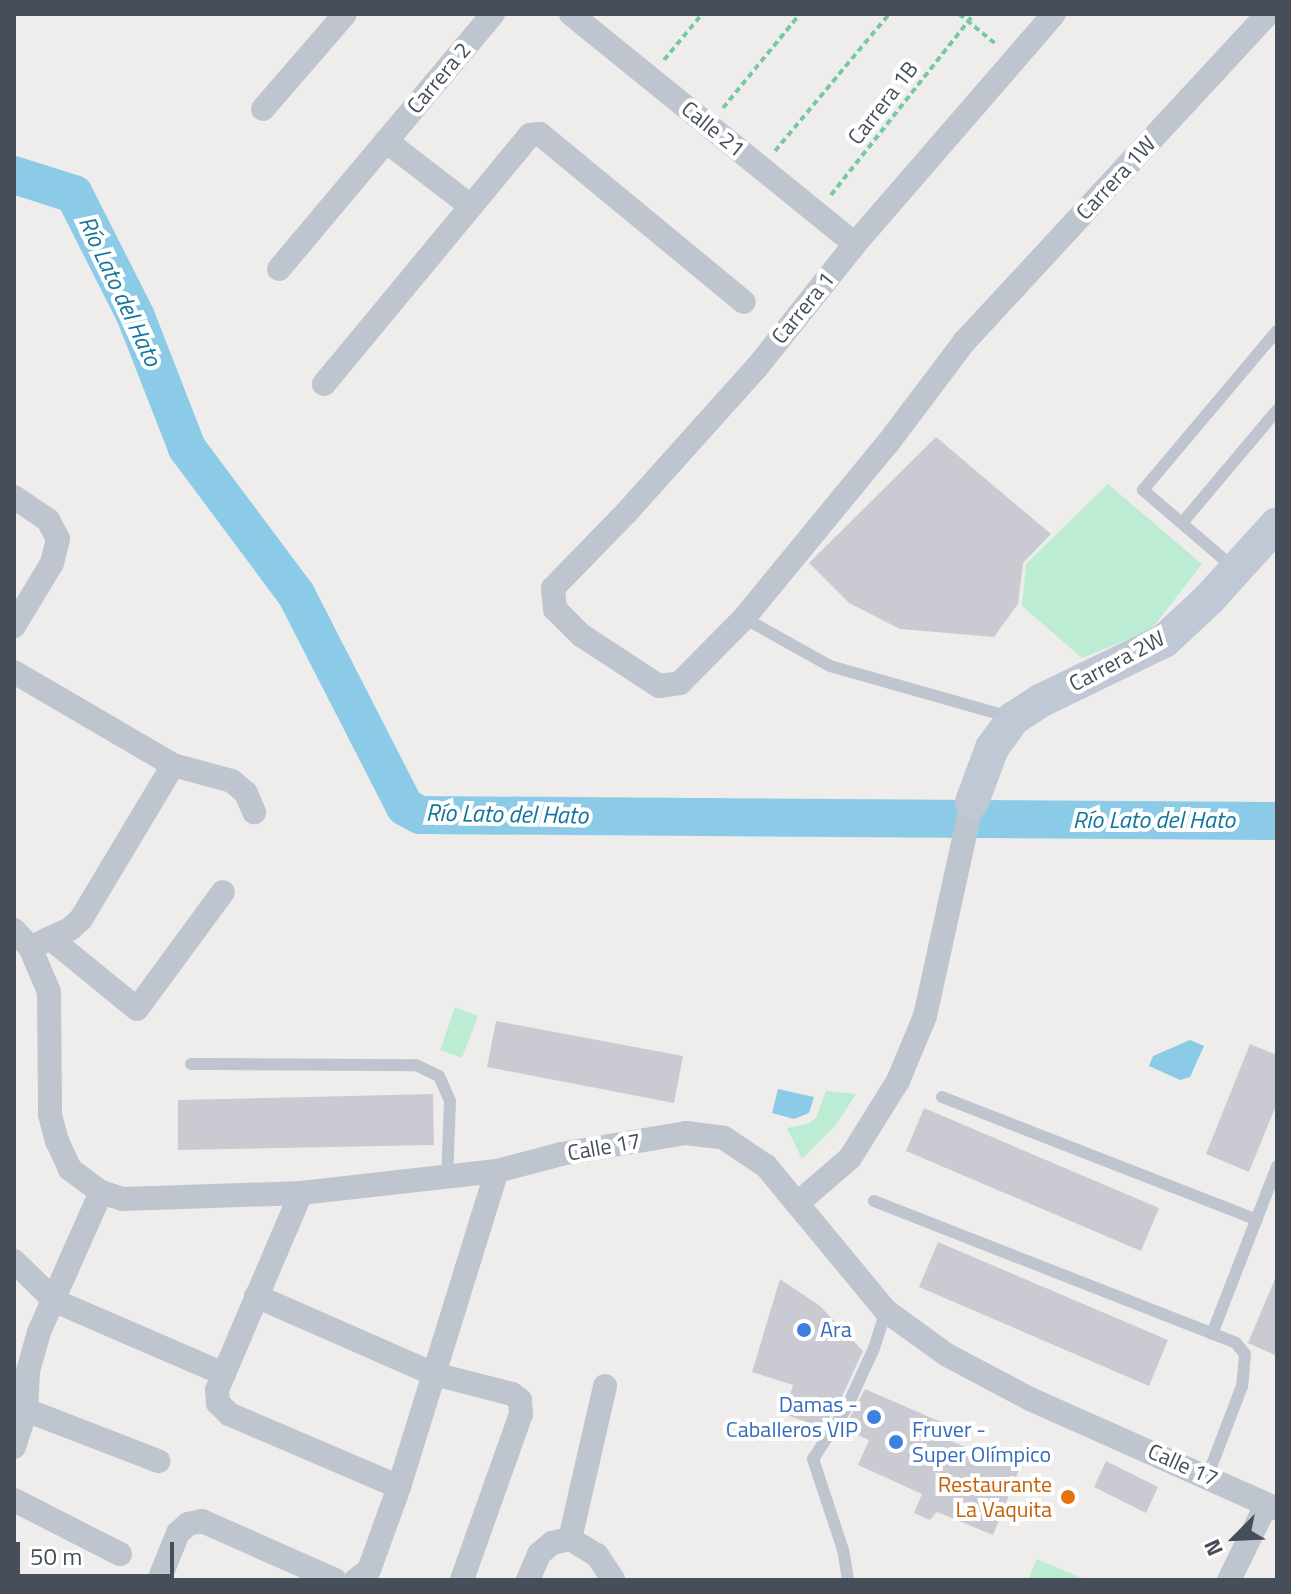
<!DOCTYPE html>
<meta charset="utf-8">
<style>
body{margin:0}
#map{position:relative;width:1291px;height:1594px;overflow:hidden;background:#efedec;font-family:"Titillium Web",sans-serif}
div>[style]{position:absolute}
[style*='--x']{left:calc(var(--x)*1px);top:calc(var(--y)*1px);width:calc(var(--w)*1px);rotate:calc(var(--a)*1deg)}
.green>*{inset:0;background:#bcecd3}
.water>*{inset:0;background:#8bcbe7}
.river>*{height:38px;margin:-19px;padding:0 19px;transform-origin:19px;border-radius:19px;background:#8bcbe7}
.building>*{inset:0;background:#cacbd2}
.path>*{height:4px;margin-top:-2px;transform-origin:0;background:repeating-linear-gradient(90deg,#76c8a7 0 6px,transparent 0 10px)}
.lane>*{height:12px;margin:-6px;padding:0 6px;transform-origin:6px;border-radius:6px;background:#bec5ce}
.street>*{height:24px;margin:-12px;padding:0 12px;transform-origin:12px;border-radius:12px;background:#bec5ce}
.secondary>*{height:34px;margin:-17px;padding:0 17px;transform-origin:17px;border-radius:17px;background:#c0c8d5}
.dots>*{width:22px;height:22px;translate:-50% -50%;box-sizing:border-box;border:4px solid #fff;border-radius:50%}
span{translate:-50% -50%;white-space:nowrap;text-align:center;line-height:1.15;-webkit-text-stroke:8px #fff;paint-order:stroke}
.street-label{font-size:22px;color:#464e59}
.shop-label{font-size:22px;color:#366cbe}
.left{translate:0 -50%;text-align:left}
.right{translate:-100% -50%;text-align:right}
.food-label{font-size:22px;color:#c56008}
.water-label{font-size:24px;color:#12759f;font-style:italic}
.frame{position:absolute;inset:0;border:16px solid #464e59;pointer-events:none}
.north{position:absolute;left:1195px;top:1498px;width:80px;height:80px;-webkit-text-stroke:6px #fff;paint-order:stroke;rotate:246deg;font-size:22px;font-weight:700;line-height:32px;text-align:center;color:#464e59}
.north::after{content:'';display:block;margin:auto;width:28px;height:36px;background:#464e59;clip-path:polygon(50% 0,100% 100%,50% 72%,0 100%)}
.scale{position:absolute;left:16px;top:1542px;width:158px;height:36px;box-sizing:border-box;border:4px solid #464e59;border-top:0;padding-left:10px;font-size:24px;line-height:28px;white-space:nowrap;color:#464e59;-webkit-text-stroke:6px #fff;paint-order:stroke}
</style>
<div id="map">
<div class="green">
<i style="clip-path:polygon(1108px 484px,1202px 564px,1151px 630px,1082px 658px,1022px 606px,1026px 564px)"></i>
<i style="clip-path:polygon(455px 1007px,478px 1016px,462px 1058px,440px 1050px)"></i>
<i style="clip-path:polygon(826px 1091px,856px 1094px,836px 1125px,802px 1159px,787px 1128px,807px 1124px,816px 1118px)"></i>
<i style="clip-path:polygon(1037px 1559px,1086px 1580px,1028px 1580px)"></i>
</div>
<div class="water">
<i style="clip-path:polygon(1190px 1040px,1204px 1046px,1190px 1077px,1180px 1080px,1149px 1066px,1153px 1056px)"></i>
<i style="clip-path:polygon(778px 1089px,814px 1097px,809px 1113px,794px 1119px,772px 1113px)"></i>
</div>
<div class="river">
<i style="--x:14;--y:175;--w:63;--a:17.6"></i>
<i style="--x:74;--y:194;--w:138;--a:63.2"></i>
<i style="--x:136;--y:317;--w:141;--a:68.7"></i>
<i style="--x:187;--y:448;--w:182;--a:53.3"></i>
<i style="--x:296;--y:594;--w:239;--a:62.9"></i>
<i style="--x:405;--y:807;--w:17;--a:28"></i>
<i style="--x:420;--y:815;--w:857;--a:0.4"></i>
</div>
<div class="building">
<i style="clip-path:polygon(936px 437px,1051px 534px,1023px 563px,1018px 604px,994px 637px,900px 629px,849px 603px,809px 563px)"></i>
<i style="clip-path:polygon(496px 1021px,683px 1056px,674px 1103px,487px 1067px)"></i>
<i style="clip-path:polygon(1250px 1044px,1277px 1055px,1277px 1103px,1249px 1172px,1206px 1154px)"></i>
<i style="clip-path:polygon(433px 1094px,434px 1145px,178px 1150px,178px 1100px)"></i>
<i style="clip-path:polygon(924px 1108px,1159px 1208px,1141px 1251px,906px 1151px)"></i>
<i style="clip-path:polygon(938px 1242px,1168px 1340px,1149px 1386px,919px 1287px)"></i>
<i style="clip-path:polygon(1277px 1274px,1277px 1356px,1248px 1343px)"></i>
<i style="clip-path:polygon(780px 1279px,820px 1306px,863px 1351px,839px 1403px,822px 1428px,784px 1414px,793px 1385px,752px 1372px)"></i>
<i style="clip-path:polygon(865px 1389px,950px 1426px,944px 1438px,1019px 1470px,993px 1535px,937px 1512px,930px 1520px,914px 1513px,922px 1494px,858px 1465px,869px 1440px,844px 1429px)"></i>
<i style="clip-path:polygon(1106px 1461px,1158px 1487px,1146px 1513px,1094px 1487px)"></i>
</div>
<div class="path">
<i style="--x:959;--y:14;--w:49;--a:39.2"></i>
<i style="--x:664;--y:60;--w:60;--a:-50.4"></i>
<i style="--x:723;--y:108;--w:122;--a:-50.7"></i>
<i style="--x:775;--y:151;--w:178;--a:-50.2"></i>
<i style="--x:831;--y:195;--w:231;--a:-51.7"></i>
</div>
<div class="lane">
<i style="--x:1182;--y:523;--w:148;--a:-49.9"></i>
<i style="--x:1234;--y:568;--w:120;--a:-139.4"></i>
<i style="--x:1143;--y:490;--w:208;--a:-49.9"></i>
<i style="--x:744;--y:618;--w:98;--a:29.2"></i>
<i style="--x:830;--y:666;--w:187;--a:15.8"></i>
<i style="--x:191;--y:1064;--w:225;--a:0.3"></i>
<i style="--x:416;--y:1065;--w:25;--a:26"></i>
<i style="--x:439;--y:1076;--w:27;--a:66"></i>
<i style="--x:450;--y:1101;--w:77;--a:92.2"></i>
<i style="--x:942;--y:1097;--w:338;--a:21.3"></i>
<i style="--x:874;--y:1201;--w:389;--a:21.4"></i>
<i style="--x:1236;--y:1343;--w:14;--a:51"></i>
<i style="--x:1245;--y:1354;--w:32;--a:95"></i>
<i style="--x:1242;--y:1386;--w:95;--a:110.9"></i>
<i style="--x:1212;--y:1334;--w:180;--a:-68.8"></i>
<i style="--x:848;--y:1580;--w:30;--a:-99"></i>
<i style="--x:843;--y:1550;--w:96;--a:-108.2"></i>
<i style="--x:813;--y:1459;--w:62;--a:-56.8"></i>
<i style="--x:847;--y:1407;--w:65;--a:-65.4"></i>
<i style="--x:874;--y:1348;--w:39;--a:-72"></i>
</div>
<div class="street">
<i style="--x:571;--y:14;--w:365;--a:39"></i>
<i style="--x:1054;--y:14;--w:304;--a:130.9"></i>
<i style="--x:855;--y:244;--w:157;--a:128.5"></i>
<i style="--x:757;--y:367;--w:195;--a:131.9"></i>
<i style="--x:627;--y:512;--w:106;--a:134.2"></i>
<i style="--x:553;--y:588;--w:21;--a:85"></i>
<i style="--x:555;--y:609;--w:37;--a:45"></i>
<i style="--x:581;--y:635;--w:93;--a:33.2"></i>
<i style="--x:659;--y:686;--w:21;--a:-8"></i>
<i style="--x:680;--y:683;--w:91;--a:-45.4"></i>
<i style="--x:744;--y:618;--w:227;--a:-50.6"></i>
<i style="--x:888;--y:443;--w:126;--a:-53"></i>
<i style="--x:964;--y:342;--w:447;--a:-47.2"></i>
<i style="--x:263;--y:109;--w:125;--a:-49.2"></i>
<i style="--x:386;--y:141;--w:105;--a:37.6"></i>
<i style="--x:279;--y:269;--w:333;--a:-50"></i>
<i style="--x:324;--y:384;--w:323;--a:-50.4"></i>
<i style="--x:530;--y:135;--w:10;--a:-6"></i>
<i style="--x:540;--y:134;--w:264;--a:39.5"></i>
<i style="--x:14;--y:497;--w:41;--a:34.1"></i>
<i style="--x:48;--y:520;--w:21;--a:62"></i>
<i style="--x:58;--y:539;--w:25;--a:104"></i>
<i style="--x:52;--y:563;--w:74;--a:121.1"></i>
<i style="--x:14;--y:672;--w:184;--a:30.3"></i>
<i style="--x:173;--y:765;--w:61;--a:15.2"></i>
<i style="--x:232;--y:781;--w:18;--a:41"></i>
<i style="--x:246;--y:793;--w:21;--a:67"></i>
<i style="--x:14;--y:930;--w:23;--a:47"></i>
<i style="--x:30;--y:947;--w:49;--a:67.1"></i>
<i style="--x:49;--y:992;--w:123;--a:89.5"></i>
<i style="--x:50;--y:1115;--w:27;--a:75"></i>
<i style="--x:57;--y:1141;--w:31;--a:65"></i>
<i style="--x:70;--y:1169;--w:39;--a:37"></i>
<i style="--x:101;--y:1192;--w:23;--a:18"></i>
<i style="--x:123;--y:1199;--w:178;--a:-1.9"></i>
<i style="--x:301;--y:1193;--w:197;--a:-6.4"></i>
<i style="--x:497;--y:1171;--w:66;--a:-14.9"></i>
<i style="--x:561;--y:1154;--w:127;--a:-9.5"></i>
<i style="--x:686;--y:1133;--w:38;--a:7"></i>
<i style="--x:724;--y:1138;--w:50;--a:33.7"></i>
<i style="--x:766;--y:1166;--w:188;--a:50.4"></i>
<i style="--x:886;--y:1311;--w:75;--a:35.8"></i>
<i style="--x:947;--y:1355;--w:94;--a:27.9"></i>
<i style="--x:1030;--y:1399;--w:270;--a:24"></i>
<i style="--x:50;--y:938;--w:112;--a:39.2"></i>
<i style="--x:137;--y:1009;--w:145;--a:-53.7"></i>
<i style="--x:40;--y:943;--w:33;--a:-25"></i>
<i style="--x:70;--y:929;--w:15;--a:-42"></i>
<i style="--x:81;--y:919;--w:179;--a:-59.1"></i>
<i style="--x:301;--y:1193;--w:214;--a:113.1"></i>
<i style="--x:217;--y:1390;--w:13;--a:86"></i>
<i style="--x:218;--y:1403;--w:16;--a:45"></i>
<i style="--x:229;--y:1414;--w:185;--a:23.2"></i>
<i style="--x:799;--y:1202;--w:67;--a:-40.8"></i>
<i style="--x:850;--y:1158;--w:91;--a:-58.1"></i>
<i style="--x:898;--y:1081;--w:70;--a:-67.4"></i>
<i style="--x:925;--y:1016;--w:219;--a:-77.6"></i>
<i style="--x:14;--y:1261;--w:57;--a:44.3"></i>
<i style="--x:55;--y:1301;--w:184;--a:23.4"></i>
<i style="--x:256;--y:1296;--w:194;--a:23.7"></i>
<i style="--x:434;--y:1374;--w:81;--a:14.4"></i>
<i style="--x:512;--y:1394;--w:10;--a:37"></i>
<i style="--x:520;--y:1400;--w:14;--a:86"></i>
<i style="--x:521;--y:1414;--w:176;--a:109.6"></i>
<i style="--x:16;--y:1398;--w:16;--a:50"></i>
<i style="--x:26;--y:1410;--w:142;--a:21.1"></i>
<i style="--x:14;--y:1447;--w:39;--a:-72"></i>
<i style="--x:26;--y:1410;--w:39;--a:-87"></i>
<i style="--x:28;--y:1371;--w:41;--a:-74.2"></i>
<i style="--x:39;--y:1332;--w:153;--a:-66.1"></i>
<i style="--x:14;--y:1500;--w:119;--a:27"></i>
<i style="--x:570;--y:1539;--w:157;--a:-77.1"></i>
<i style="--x:159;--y:1580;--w:51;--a:-68"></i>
<i style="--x:178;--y:1533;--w:13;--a:-42"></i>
<i style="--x:188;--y:1524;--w:14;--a:-12"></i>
<i style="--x:202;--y:1521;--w:145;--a:23.9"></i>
<i style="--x:356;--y:1580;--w:16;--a:-38"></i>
<i style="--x:369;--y:1570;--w:88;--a:-70.1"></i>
<i style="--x:399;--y:1487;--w:331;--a:-72.8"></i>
<i style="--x:528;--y:1580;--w:28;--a:-67"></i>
<i style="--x:539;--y:1554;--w:17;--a:-40"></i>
<i style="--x:552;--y:1543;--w:18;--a:-13"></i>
<i style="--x:570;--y:1539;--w:31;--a:31"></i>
<i style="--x:597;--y:1555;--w:30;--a:57"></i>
<i style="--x:1229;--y:1580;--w:84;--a:-63.7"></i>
</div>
<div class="secondary">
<i style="--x:972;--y:802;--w:58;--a:-69.7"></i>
<i style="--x:992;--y:748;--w:37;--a:-54"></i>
<i style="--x:1014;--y:718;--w:33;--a:-33"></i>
<i style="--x:1042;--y:700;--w:136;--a:-25.8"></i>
<i style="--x:1164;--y:641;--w:62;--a:-43"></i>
<i style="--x:1209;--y:599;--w:101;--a:-47.8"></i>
</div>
<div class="dots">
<i style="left:804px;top:1330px;background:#3f7fe0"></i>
<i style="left:874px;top:1417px;background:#3f7fe0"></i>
<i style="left:896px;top:1442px;background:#3f7fe0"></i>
<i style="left:1068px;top:1497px;background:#e8710a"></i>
</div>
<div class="street-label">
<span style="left:439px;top:78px;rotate:-50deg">Carrera 2</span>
<span style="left:883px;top:103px;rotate:-52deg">Carrera 1B</span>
<span style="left:713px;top:129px;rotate:39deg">Calle 21</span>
<span style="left:1116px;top:178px;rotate:-47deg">Carrera 1W</span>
<span style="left:803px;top:308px;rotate:-51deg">Carrera 1</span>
<span style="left:1117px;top:661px;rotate:-28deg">Carrera 2W</span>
<span style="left:604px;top:1147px;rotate:-10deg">Calle 17</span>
<span style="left:1183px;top:1465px;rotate:24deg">Calle 17</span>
</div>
<div class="shop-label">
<span class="left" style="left:820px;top:1330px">Ara</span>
<span class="right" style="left:858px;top:1417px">Damas -<br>Caballeros VIP</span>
<span class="left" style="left:912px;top:1442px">Fruver -<br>Super Olímpico</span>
</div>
<div class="food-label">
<span class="right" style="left:1052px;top:1497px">Restaurante<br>La Vaquita</span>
</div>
<div class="water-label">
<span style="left:120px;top:291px;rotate:65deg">Río Lato del Hato</span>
<span style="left:507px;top:814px;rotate:1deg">Río Lato del Hato</span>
<span style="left:1154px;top:820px">Río Lato del Hato</span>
</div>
<div class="frame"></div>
<div class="north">N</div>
<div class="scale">50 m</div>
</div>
